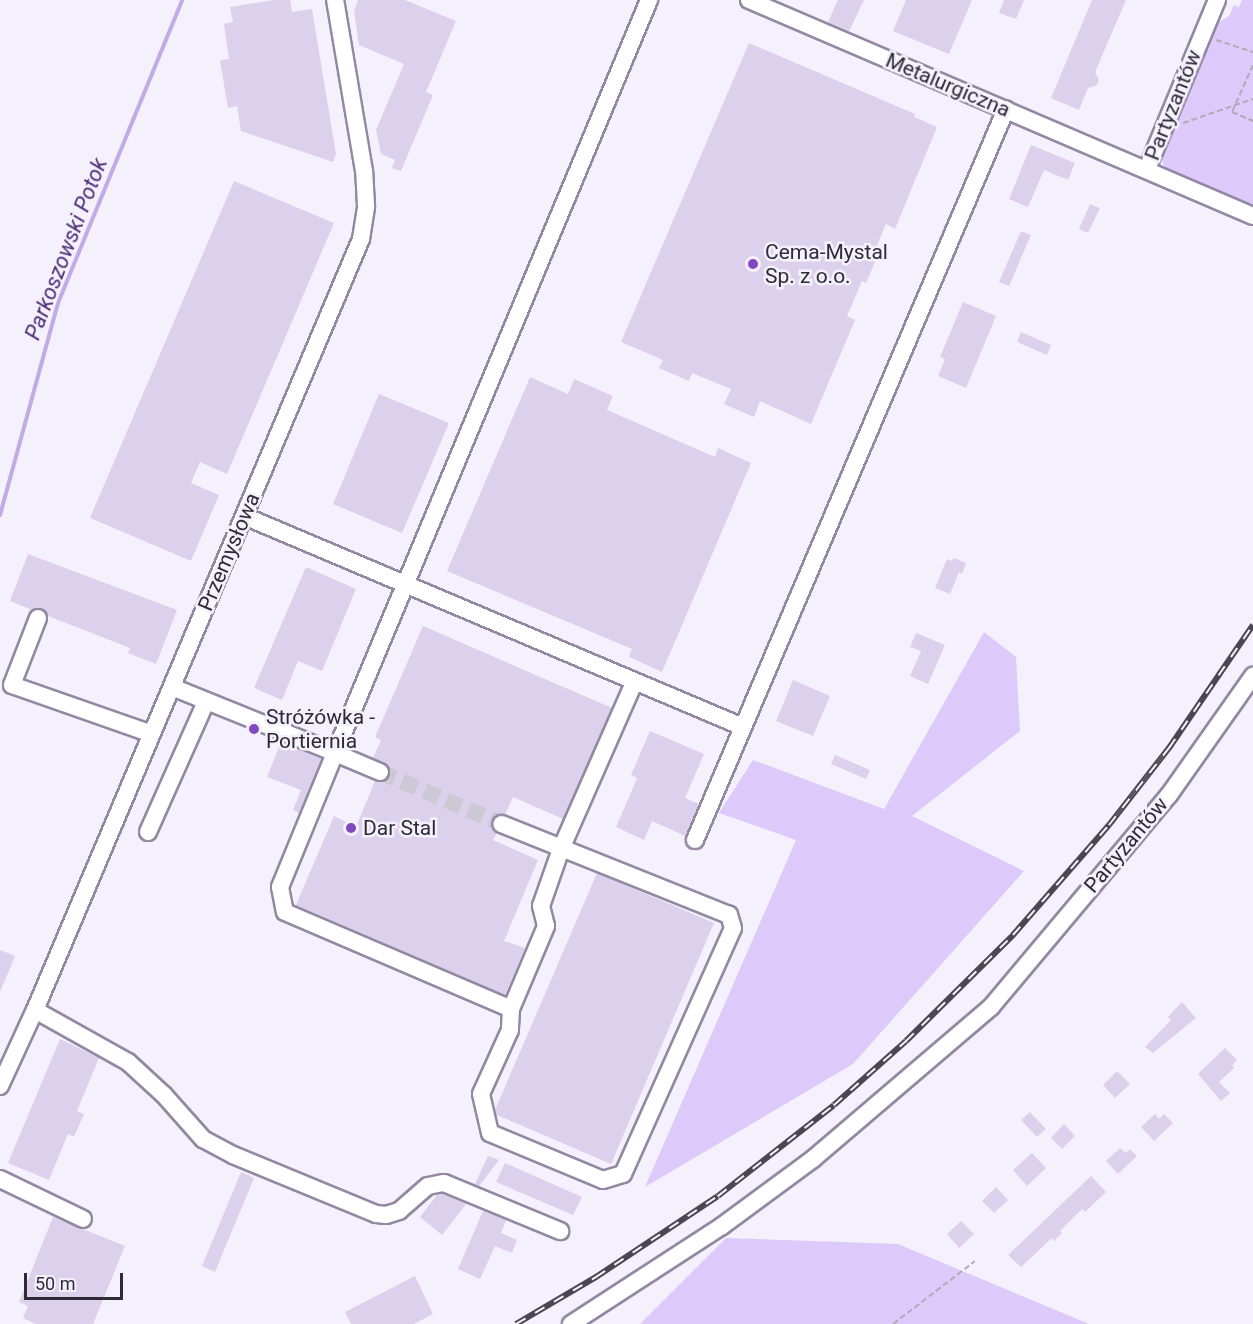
<!DOCTYPE html>
<meta charset="utf-8">
<style>
body{margin:0}
#map{position:relative;width:1253px;height:1324px;overflow:hidden;background:#f4f0fc;font-family:Roboto,sans-serif}
div>[style]{position:absolute}
[style*='--x']{left:calc(var(--x)*1px);top:calc(var(--y)*1px);width:calc(var(--w)*1px);rotate:calc(var(--a)*1deg)}
.green>*{inset:0;background:#ddcafb}
.stream>*{height:4px;margin:-2px;padding:0 2px;transform-origin:2px;border-radius:2px;background:#c1aae6}
.building>*{inset:0;background:#dbd1ed}
.minor-tunnel>*{height:16px;margin-top:-8px;transform-origin:0;background:repeating-linear-gradient(90deg,#cdc9d4 0 16px,transparent 0 24px)}
.path>*{height:2px;margin-top:-1px;transform-origin:0;background:repeating-linear-gradient(90deg,#b0acb7 0 6px,transparent 0 9px)}
.roads{filter:drop-shadow(2px 0 #9288a2) drop-shadow(-2px 0 #9288a2) drop-shadow(0 2px #9288a2) drop-shadow(0 -2px #9288a2)}
.minor>*{height:16px;margin:-8px;padding:0 8px;transform-origin:8px;border-radius:8px;background:#fff}
.rail>*{height:6px;margin-top:-3px;transform-origin:0;background:repeating-linear-gradient(90deg,#f4f0fc 0 11px,#4b4752 0 22px);box-sizing:border-box;border-block:2px solid #4b4752}
.dots>*{width:16px;height:16px;translate:-50% -50%;box-sizing:border-box;border:3px solid #f4f0fc;border-radius:50%}
span{translate:-50% -50%;white-space:nowrap;text-align:center;line-height:1.15;-webkit-text-stroke:5px #f4f0fc;paint-order:stroke}
.street-label{font-size:21px;color:#2f2b35}
.poi-label{font-size:21px;color:#2f2b35}
.left{translate:0 -50%;text-align:left}
.water-label{font-size:22px;color:#4f2f76;font-style:italic}
.scale{position:absolute;left:24px;top:1273px;width:99px;height:27px;box-sizing:border-box;border:3px solid #2f2b35;border-top:0;padding-left:8px;font-size:18px;line-height:21px;white-space:nowrap;color:#2f2b35;-webkit-text-stroke:4px #f4f0fc;paint-order:stroke}
</style>
<div id="map">
<div class="green">
<i style="clip-path:polygon(1242px 0,1253px 0,1253px 206px,1170px 171px,1163px 165px,1162px 153px,1219px 22px,1229px 16px,1234px 5px,1239px 7px)"></i>
<i style="clip-path:polygon(984px 632px,1016px 657px,1020px 731px,912px 816px,1024px 871px,853px 1064px,645px 1187px,796px 840px,719px 813px,753px 760px,884px 809px)"></i>
<i style="clip-path:polygon(726px 1238px,898px 1244px,1089px 1324px,640px 1324px)"></i>
</div>
<div class="stream">
<i style="--x:0;--y:515;--w:220;--a:-74.7"></i>
<i style="--x:58;--y:303;--w:327;--a:-67.7"></i>
</div>
<div class="building">
<i style="clip-path:polygon(274px 0,290px 0,292px 12px,312px 9px,336px 154px,333px 162px,241px 131px,237px 106px,228px 108px,220px 60px,229px 59px,224px 24px,233px 22px,230px 7px)"></i>
<i style="clip-path:polygon(358px 0,405px 0,456px 21px,426px 92px,433px 95px,401px 171px,392px 168px,395px 160px,381px 154px,376px 130px,404px 64px,359px 45px,354px 11px)"></i>
<i style="clip-path:polygon(838px 0,864px 0,849px 31px,828px 22px)"></i>
<i style="clip-path:polygon(906px 0,972px 0,949px 54px,893px 31px)"></i>
<i style="clip-path:polygon(1004px 0,1024px 0,1016px 19px,999px 13px)"></i>
<i style="clip-path:polygon(1092px 0,1126px 0,1095px 72px,1099px 80px,1097px 85px,1088px 88px,1079px 110px,1051px 98px)"></i>
<i style="clip-path:polygon(749px 43px,915px 114px,914px 117px,937px 127px,895px 229px,886px 224px,871px 260px,875px 262px,866px 283px,862px 281px,847px 316px,855px 320px,811px 424px,760px 401px,754px 417px,724px 404px,731px 389px,692px 373px,689px 381px,659px 368px,663px 360px,621px 342px)"></i>
<i style="clip-path:polygon(1031px 145px,1075px 163px,1068px 180px,1044px 170px,1028px 207px,1009px 199px)"></i>
<i style="clip-path:polygon(234px 181px,334px 223px,227px 474px,200px 462px,191px 483px,219px 495px,191px 561px,90px 518px)"></i>
<i style="clip-path:polygon(1090px 204px,1100px 208px,1088px 233px,1079px 229px)"></i>
<i style="clip-path:polygon(1021px 231px,1031px 235px,1009px 286px,999px 282px)"></i>
<i style="clip-path:polygon(963px 302px,996px 316px,966px 388px,938px 376px,945px 359px,940px 357px)"></i>
<i style="clip-path:polygon(1021px 332px,1051px 345px,1047px 355px,1017px 342px)"></i>
<i style="clip-path:polygon(530px 377px,568px 394px,574px 379px,613px 396px,607px 410px,715px 457px,718px 448px,751px 463px,662px 672px,629px 657px,632px 649px,447px 571px)"></i>
<i style="clip-path:polygon(379px 394px,449px 423px,402px 533px,333px 504px)"></i>
<i style="clip-path:polygon(28px 554px,177px 610px,156px 664px,128px 653px,130px 648px,48px 616px,42px 608px,32px 610px,10px 601px)"></i>
<i style="clip-path:polygon(954px 558px,966px 563px,962px 574px,959px 572px,950px 594px,935px 588px,947px 559px,952px 561px)"></i>
<i style="clip-path:polygon(306px 567px,356px 589px,322px 671px,298px 661px,282px 700px,254px 688px)"></i>
<i style="clip-path:polygon(423px 626px,612px 708px,563px 819px,513px 797px,505px 814px,496px 815px,492px 821px,492px 826px,497px 833px,493px 840px,538px 860px,504px 941px,525px 948px,505px 995px,296px 905px,334px 816px,356px 827px,375px 781px,382px 782px,389px 777px,388px 765px,373px 758px,381px 740px,375px 737px)"></i>
<i style="clip-path:polygon(916px 633px,945px 645px,928px 684px,910px 676px,921px 651px,910px 647px)"></i>
<i style="clip-path:polygon(793px 680px,830px 696px,813px 736px,776px 721px)"></i>
<i style="clip-path:polygon(650px 731px,704px 754px,685px 798px,699px 804px,685px 836px,652px 821px,644px 840px,616px 827px,637px 778px,631px 775px)"></i>
<i style="clip-path:polygon(281px 742px,321px 759px,299px 813px,293px 810px,301px 790px,267px 777px)"></i>
<i style="clip-path:polygon(835px 755px,870px 770px,866px 779px,831px 764px)"></i>
<i style="clip-path:polygon(597px 873px,714px 923px,611px 1164px,497px 1115px,495px 1110px)"></i>
<i style="clip-path:polygon(0 950px,15px 956px,0 992px)"></i>
<i style="clip-path:polygon(1182px 1002px,1196px 1018px,1153px 1053px,1145px 1047px,1171px 1020px,1168px 1017px)"></i>
<i style="clip-path:polygon(60px 1039px,99px 1058px,77px 1111px,84px 1114px,74px 1137px,68px 1134px,49px 1180px,8px 1163px)"></i>
<i style="clip-path:polygon(1225px 1048px,1237px 1060px,1232px 1066px,1234px 1068px,1219px 1082px,1230px 1093px,1221px 1101px,1198px 1074px)"></i>
<i style="clip-path:polygon(1117px 1071px,1130px 1084px,1115px 1098px,1103px 1085px)"></i>
<i style="clip-path:polygon(1030px 1112px,1046px 1129px,1037px 1137px,1021px 1120px)"></i>
<i style="clip-path:polygon(1155px 1114px,1159px 1119px,1164px 1114px,1173px 1123px,1154px 1141px,1141px 1127px)"></i>
<i style="clip-path:polygon(1064px 1124px,1075px 1136px,1062px 1149px,1051px 1138px)"></i>
<i style="clip-path:polygon(1120px 1148px,1126px 1153px,1130px 1149px,1137px 1156px,1118px 1174px,1106px 1161px)"></i>
<i style="clip-path:polygon(1032px 1153px,1046px 1168px,1027px 1186px,1013px 1170px)"></i>
<i style="clip-path:polygon(488px 1156px,499px 1160px,479px 1186px,475px 1184px)"></i>
<i style="clip-path:polygon(505px 1163px,582px 1197px,573px 1215px,496px 1182px)"></i>
<i style="clip-path:polygon(241px 1172px,254px 1178px,215px 1272px,202px 1266px)"></i>
<i style="clip-path:polygon(1091px 1176px,1106px 1192px,1085px 1212px,1082px 1209px,1060px 1231px,1062px 1233px,1054px 1241px,1052px 1238px,1021px 1267px,1008px 1255px)"></i>
<i style="clip-path:polygon(996px 1187px,1008px 1200px,994px 1213px,982px 1201px)"></i>
<i style="clip-path:polygon(443px 1194px,466px 1204px,442px 1235px,420px 1217px,437px 1195px)"></i>
<i style="clip-path:polygon(483px 1211px,506px 1220px,501px 1233px,517px 1240px,512px 1253px,495px 1246px,480px 1279px,458px 1269px)"></i>
<i style="clip-path:polygon(53px 1217px,125px 1246px,93px 1324px,36px 1324px,23px 1318px,28px 1306px,19px 1302px)"></i>
<i style="clip-path:polygon(961px 1221px,974px 1234px,959px 1248px,947px 1234px)"></i>
<i style="clip-path:polygon(415px 1276px,433px 1314px,414px 1324px,351px 1324px,345px 1312px)"></i>
</div>
<div class="minor-tunnel">
<i style="--x:380;--y:772;--w:133;--a:23.1"></i>
</div>
<div class="path">
<i style="--x:1216;--y:40;--w:39;--a:18"></i>
<i style="--x:1253;--y:65;--w:51;--a:114.1"></i>
<i style="--x:1232;--y:112;--w:23;--a:23"></i>
<i style="--x:1183;--y:123;--w:74;--a:-18.9"></i>
<i style="--x:893;--y:1324;--w:103;--a:-37.5"></i>
</div>
<div class="roads">
<div class="minor">
<i style="--x:749;--y:0;--w:548;--a:23.2"></i>
<i style="--x:1147;--y:169;--w:183;--a:-67.5"></i>
<i style="--x:244;--y:516;--w:542;--a:22.92"></i>
<i style="--x:38;--y:618;--w:72;--a:111.2"></i>
<i style="--x:12;--y:685;--w:148;--a:19.3"></i>
<i style="--x:172;--y:687;--w:176;--a:22"></i>
<i style="--x:335;--y:753;--w:145;--a:112.3"></i>
<i style="--x:280;--y:887;--w:25;--a:79"></i>
<i style="--x:285;--y:912;--w:246;--a:23.2"></i>
<i style="--x:511;--y:1009;--w:21;--a:93"></i>
<i style="--x:510;--y:1030;--w:70;--a:114.4"></i>
<i style="--x:481;--y:1094;--w:40;--a:77"></i>
<i style="--x:490;--y:1133;--w:122;--a:22.6"></i>
<i style="--x:603;--y:1180;--w:21;--a:-17"></i>
<i style="--x:623;--y:1174;--w:269;--a:-65.9"></i>
<i style="--x:733;--y:928;--w:14;--a:-107"></i>
<i style="--x:729;--y:915;--w:245;--a:-158.2"></i>
<i style="--x:380;--y:772;--w:49;--a:-157.1"></i>
<i style="--x:335;--y:753;--w:816;--a:-67.36"></i>
<i style="--x:148;--y:832;--w:142;--a:-66"></i>
<i style="--x:695;--y:840;--w:794;--a:-66.95"></i>
<i style="--x:511;--y:1009;--w:90;--a:-67.1"></i>
<i style="--x:546;--y:926;--w:21;--a:-104"></i>
<i style="--x:541;--y:906;--w:60;--a:-70.7"></i>
<i style="--x:561;--y:849;--w:181;--a:-66.3"></i>
<i style="--x:35;--y:1010;--w:107;--a:29.2"></i>
<i style="--x:128;--y:1062;--w:49;--a:42.5"></i>
<i style="--x:164;--y:1095;--w:59;--a:48.4"></i>
<i style="--x:203;--y:1139;--w:34;--a:28"></i>
<i style="--x:233;--y:1155;--w:155;--a:22.4"></i>
<i style="--x:376;--y:1214;--w:10;--a:6"></i>
<i style="--x:386;--y:1215;--w:14;--a:-17"></i>
<i style="--x:399;--y:1211;--w:38;--a:-41"></i>
<i style="--x:428;--y:1186;--w:16;--a:-11"></i>
<i style="--x:444;--y:1183;--w:126;--a:22.5"></i>
<i style="--x:0;--y:1086;--w:84;--a:-65.3"></i>
<i style="--x:35;--y:1010;--w:837;--a:-67.08"></i>
<i style="--x:361;--y:239;--w:33;--a:-81"></i>
<i style="--x:366;--y:206;--w:35;--a:-93"></i>
<i style="--x:364;--y:171;--w:173;--a:-99.6"></i>
<i style="--x:0;--y:1179;--w:92;--a:25.7"></i>
<i style="--x:571;--y:1324;--w:180;--a:-33"></i>
<i style="--x:722;--y:1226;--w:113;--a:-36.4"></i>
<i style="--x:813;--y:1159;--w:234;--a:-40.5"></i>
<i style="--x:991;--y:1007;--w:277;--a:-50"></i>
<i style="--x:1169;--y:795;--w:146;--a:-54.8"></i>
</div>
</div>
<div class="rail">
<i style="--x:516;--y:1324;--w:93;--a:-30.4"></i>
<i style="--x:596;--y:1277;--w:146;--a:-33.6"></i>
<i style="--x:718;--y:1196;--w:147;--a:-38.1"></i>
<i style="--x:834;--y:1105;--w:96;--a:-41.6"></i>
<i style="--x:906;--y:1041;--w:151;--a:-44.7"></i>
<i style="--x:1013;--y:935;--w:146;--a:-48.9"></i>
<i style="--x:1109;--y:825;--w:98;--a:-52.1"></i>
<i style="--x:1169;--y:748;--w:149;--a:-55.7"></i>
</div>
<div class="dots">
<i style="left:753px;top:264px;background:#8049bf"></i>
<i style="left:254px;top:729px;background:#8049bf"></i>
<i style="left:351px;top:828px;background:#8049bf"></i>
</div>
<div class="street-label">
<span style="left:948px;top:85px;rotate:23deg">Metalurgiczna</span>
<span style="left:1173px;top:105px;rotate:-68deg">Partyzantów</span>
<span style="left:229px;top:552px;rotate:-67deg">Przemysłowa</span>
<span style="left:1126px;top:845px;rotate:-50deg">Partyzantów</span>
</div>
<div class="poi-label">
<span class="left" style="left:765px;top:264px">Cema-Mystal<br>Sp. z o.o.</span>
<span class="left" style="left:266px;top:729px">Stróżówka -<br>Portiernia</span>
<span class="left" style="left:363px;top:828px">Dar Stal</span>
</div>
<div class="water-label">
<span style="left:66px;top:249px;rotate:-69deg">Parkoszowski Potok</span>
</div>
<div class="scale">50 m</div>
</div>
